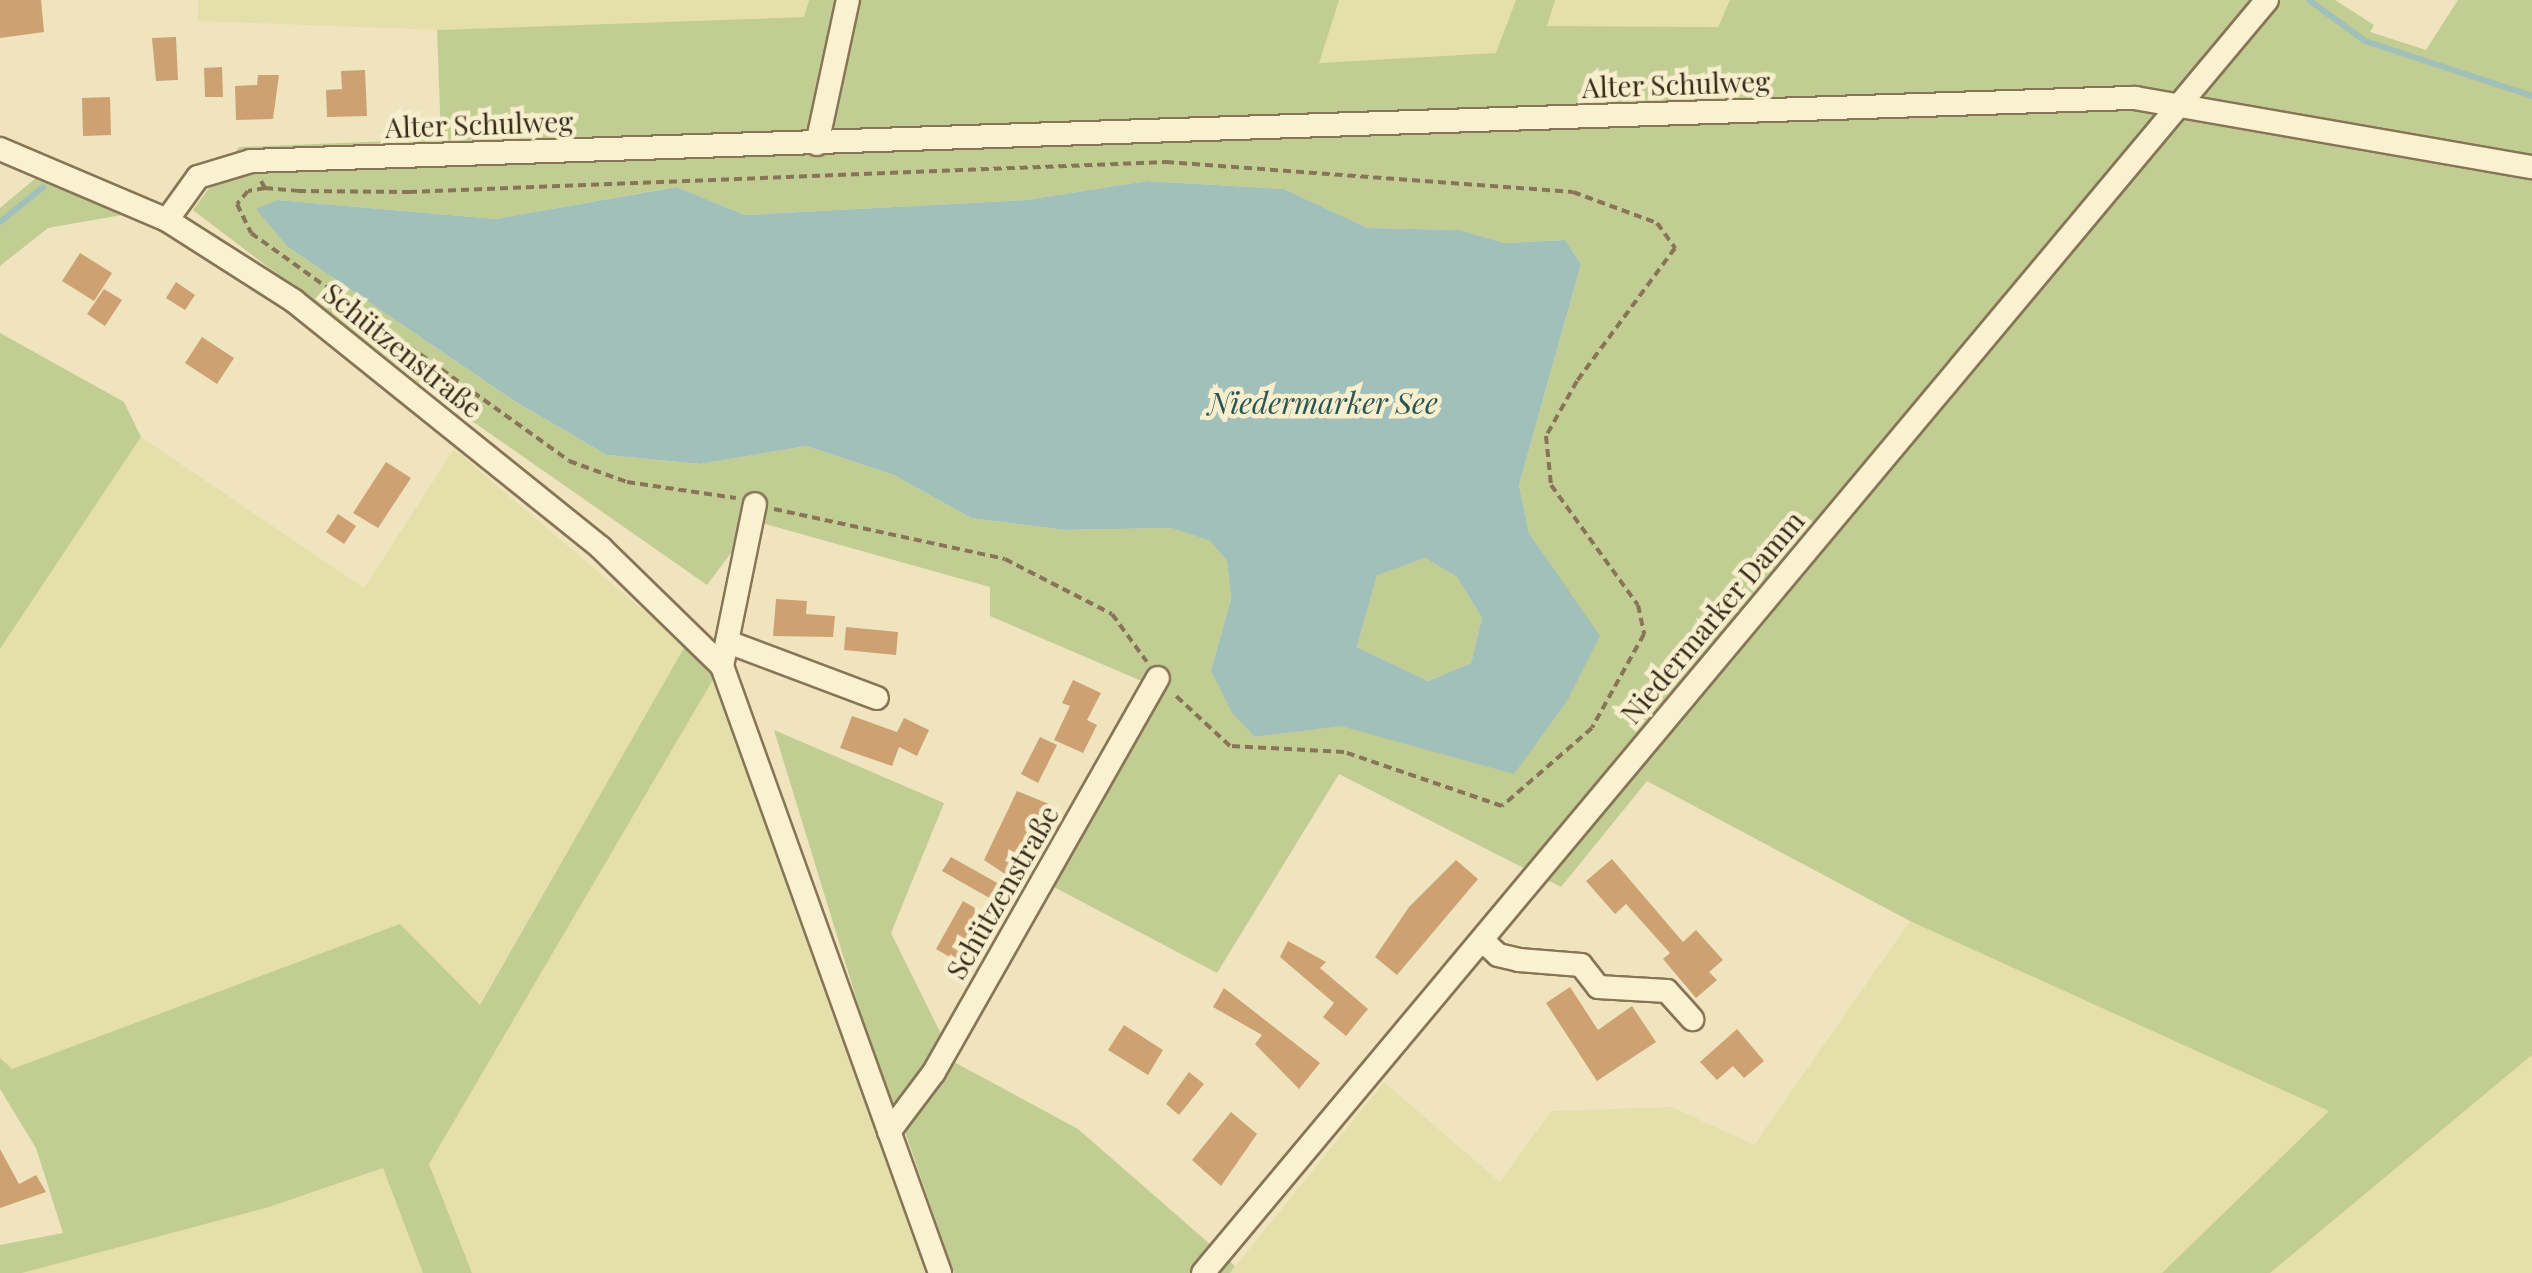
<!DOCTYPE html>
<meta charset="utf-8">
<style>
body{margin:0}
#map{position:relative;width:2532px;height:1273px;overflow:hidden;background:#efe4be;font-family:"Playfair Display",serif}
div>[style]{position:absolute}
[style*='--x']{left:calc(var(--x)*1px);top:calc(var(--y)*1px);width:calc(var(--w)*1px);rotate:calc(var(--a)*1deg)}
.farmland>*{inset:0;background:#e5e0ab}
.green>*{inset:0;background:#c1cd92}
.water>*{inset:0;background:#a1c0ba}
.stream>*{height:6px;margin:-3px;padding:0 3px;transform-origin:3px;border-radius:3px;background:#a1c0ba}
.building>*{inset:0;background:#cea172}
.path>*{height:4px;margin-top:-2px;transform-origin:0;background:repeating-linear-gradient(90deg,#877556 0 8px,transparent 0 13px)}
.roads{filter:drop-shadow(2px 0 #877556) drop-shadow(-2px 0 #877556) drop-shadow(0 2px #877556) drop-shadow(0 -2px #877556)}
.minor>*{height:22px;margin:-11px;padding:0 11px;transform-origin:11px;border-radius:11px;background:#faf1d1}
span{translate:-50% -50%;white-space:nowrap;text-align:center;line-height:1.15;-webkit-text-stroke:9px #f6eecd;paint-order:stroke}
.street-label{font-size:28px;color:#362b1b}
.water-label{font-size:30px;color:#2a5556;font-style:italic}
</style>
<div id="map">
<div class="farmland">
<i style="clip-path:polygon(198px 0,809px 0,804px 17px,437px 30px,198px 21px)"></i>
<i style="clip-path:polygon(1339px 0,1730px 0,1718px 27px,1546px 26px,1496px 53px,1318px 63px)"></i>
<i style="clip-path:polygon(141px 437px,364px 588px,454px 449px,685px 646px,479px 1006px,11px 1069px,0 1058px,0 649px)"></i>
<i style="clip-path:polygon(714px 678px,929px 1273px,472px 1273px,429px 1164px)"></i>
<i style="clip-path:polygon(1910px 921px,2330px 1111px,2162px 1273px,1230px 1273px,1384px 1082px,1500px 1182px,1551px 1111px,1672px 1107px,1754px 1145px)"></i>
<i style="clip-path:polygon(2532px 1055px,2532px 1273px,2270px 1273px)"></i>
<i style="clip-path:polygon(384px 1168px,423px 1273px,22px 1273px,269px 1207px)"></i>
</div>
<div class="green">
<i style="clip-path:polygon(evenodd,809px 0,1339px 0,1319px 63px,1496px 53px,1516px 0,1555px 0,1547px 26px,1718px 27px,1730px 0,2335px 0,2374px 25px,2370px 32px,2426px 50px,2458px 0,2532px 0,2532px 1055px,2270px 1273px,2162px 1273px,2329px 1111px,1910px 921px,1647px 781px,1561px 887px,1339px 774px,1217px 973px,1054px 887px,1165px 691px,990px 616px,990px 587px,755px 521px,707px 585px,442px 400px,193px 210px,239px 147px,441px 139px,437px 30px,804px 17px,809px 0,1147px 181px,1284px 189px,1368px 228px,1460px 230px,1504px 243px,1565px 240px,1581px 264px,1519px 485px,1529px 533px,1558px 576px,1514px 773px,1341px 725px,1255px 737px,1211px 670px,1231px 599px,1227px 561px,1210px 541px,1171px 528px,1064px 530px,971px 518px,894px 475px,806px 446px,700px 464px,607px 455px,516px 402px,288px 247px,278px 200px,495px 219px,675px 187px,745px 215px,1026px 200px,1147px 181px)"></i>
<i style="clip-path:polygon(37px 177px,127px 214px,48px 228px,0 266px,0 208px)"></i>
<i style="clip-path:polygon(0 333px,124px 402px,141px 437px,0 649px)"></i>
<i style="clip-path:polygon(1425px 558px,1457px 577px,1482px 618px,1471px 663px,1428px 681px,1357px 647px,1377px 574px)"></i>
<i style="clip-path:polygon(685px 646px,714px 678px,429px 1164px,472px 1273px,423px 1273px,383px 1168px,269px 1207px,22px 1273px,0 1273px,0 1245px,63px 1233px,36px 1148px,0 1089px,0 1058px,12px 1069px,400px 924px,480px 1005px)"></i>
<i style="clip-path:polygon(774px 730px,944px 803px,891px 933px,943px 1038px,891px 1112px)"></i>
<i style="clip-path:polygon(954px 1062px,1078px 1129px,1235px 1266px,1230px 1273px,954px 1273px,904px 1129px)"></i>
</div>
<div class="water">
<i style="clip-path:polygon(evenodd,1147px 181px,1284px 189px,1368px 228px,1460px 230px,1504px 243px,1565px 240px,1581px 264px,1519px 485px,1529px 533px,1600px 636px,1567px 701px,1514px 774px,1341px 726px,1255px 737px,1232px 713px,1211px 670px,1231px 599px,1227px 561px,1210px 541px,1171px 528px,1064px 530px,971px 518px,894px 475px,806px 446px,700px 464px,607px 455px,516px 402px,288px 247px,256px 209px,278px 200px,495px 219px,676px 187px,745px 215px,1026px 200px,1147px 181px,1425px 558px,1457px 577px,1482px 618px,1471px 663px,1428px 681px,1357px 647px,1377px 575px,1425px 558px)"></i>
</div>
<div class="stream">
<i style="--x:2309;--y:0;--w:69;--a:36.2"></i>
<i style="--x:2365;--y:41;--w:176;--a:18.2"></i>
<i style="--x:0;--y:222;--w:55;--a:-39.1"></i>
</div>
<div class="building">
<i style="clip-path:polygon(0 0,41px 0,44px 32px,0 38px)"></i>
<i style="clip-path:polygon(176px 37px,178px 80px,156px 81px,152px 38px)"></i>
<i style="clip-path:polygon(222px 67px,223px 97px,205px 97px,204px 68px)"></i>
<i style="clip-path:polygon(365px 70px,367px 116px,327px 117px,326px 90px,342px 89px,341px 71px)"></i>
<i style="clip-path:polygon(258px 75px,279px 75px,273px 119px,236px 120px,235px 86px,257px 85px)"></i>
<i style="clip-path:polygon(110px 97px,111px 135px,83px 136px,82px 98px)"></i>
<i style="clip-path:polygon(80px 253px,112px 273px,94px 301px,62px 281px)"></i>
<i style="clip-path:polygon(176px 282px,195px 295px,185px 310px,166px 298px)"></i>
<i style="clip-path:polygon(104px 289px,122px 300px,105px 326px,87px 314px)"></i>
<i style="clip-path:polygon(202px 337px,234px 358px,217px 384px,185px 363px)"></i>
<i style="clip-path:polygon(386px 462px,411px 478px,378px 528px,353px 513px)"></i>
<i style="clip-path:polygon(338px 514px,356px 526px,344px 544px,326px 532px)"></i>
<i style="clip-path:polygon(776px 599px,807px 601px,806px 614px,835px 616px,833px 637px,773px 636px)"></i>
<i style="clip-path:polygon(846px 627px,898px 632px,896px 655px,844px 650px)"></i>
<i style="clip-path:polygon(1073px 680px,1101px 693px,1087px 720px,1097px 725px,1083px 753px,1054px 740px,1070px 706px,1062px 703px)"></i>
<i style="clip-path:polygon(852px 716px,897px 732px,904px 718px,929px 730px,917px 756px,899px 747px,892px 766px,840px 748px)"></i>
<i style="clip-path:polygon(1040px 737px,1057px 745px,1038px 783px,1021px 774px)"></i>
<i style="clip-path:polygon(1017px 791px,1049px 804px,1014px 880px,984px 860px)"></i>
<i style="clip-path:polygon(951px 857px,1008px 889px,1000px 904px,942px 871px)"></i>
<i style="clip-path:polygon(1612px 859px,1683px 942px,1696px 930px,1723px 960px,1709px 972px,1717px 980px,1696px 998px,1663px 959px,1670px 953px,1626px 904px,1615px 914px,1586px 881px)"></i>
<i style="clip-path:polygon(1456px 860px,1478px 879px,1397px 975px,1375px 957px,1409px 907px)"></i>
<i style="clip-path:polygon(963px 901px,987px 915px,960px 963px,936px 949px)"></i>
<i style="clip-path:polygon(1288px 941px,1326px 962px,1320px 968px,1368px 1009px,1346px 1036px,1323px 1017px,1334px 1003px,1280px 957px)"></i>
<i style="clip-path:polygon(1570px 987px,1598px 1030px,1632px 1006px,1656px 1042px,1597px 1081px,1546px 1003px)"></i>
<i style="clip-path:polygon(1224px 988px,1320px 1063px,1299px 1089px,1255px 1044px,1262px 1035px,1213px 1007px)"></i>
<i style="clip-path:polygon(1124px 1025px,1163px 1050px,1148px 1075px,1108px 1050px)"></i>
<i style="clip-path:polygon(1737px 1029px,1764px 1061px,1744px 1078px,1733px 1066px,1717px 1080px,1700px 1062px)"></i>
<i style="clip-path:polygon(1189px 1072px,1204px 1084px,1179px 1115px,1166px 1104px)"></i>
<i style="clip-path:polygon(1231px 1112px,1257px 1134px,1221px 1186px,1192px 1160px)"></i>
<i style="clip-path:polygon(0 1149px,19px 1184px,36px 1175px,46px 1192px,0 1208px)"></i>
</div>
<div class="path">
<i style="--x:261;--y:181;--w:8;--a:60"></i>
<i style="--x:265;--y:188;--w:33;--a:5"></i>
<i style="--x:298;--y:191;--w:111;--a:0.5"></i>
<i style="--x:409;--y:192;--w:758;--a:-2.27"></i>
<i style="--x:1166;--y:162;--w:408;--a:4.2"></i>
<i style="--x:1573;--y:192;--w:90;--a:20.3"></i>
<i style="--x:1657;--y:223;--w:31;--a:54"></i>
<i style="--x:1675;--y:248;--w:165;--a:126.4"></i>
<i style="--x:1577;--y:381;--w:63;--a:119.4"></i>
<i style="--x:1546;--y:436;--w:49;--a:84.2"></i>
<i style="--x:1551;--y:485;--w:148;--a:54.1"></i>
<i style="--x:1638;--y:605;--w:30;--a:78"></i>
<i style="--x:1644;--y:634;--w:107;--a:119"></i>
<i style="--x:1592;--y:728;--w:119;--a:139.1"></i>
<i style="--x:1502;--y:806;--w:167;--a:-161.1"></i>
<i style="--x:1344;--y:752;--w:114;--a:-177"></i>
<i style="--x:1230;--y:746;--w:75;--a:-137.2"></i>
<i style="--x:265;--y:188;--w:17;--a:170"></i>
<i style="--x:248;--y:191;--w:17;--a:130"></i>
<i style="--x:237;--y:204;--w:32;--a:64"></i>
<i style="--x:251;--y:233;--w:391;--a:35.6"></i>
<i style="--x:569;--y:461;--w:62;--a:19.9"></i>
<i style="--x:627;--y:482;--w:110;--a:8.4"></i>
<i style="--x:774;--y:509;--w:236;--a:12.2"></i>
<i style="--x:1005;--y:559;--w:120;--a:27.2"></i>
<i style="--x:1112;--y:614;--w:59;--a:53.9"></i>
</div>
<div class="roads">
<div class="minor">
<i style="--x:817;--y:144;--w:147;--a:-77.9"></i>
<i style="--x:0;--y:149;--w:181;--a:23"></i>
<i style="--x:167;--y:220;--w:151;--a:32.5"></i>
<i style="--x:294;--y:301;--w:394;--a:38.8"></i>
<i style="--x:601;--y:548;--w:169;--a:44.3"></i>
<i style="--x:722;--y:666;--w:645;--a:70.24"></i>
<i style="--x:167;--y:220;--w:53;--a:-54.2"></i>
<i style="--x:198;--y:177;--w:55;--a:-16.8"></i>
<i style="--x:251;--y:161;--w:1885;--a:-1.92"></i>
<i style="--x:2135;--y:98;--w:403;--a:9.9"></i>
<i style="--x:728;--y:642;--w:159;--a:20.6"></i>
<i style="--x:722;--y:666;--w:165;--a:-78.5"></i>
<i style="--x:1482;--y:940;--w:22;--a:43"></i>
<i style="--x:1498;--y:955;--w:22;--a:13"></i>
<i style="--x:1519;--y:960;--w:62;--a:4.6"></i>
<i style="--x:1581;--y:965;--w:28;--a:52"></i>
<i style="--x:1598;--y:987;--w:69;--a:3.3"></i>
<i style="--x:1667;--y:991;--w:38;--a:48"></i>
<i style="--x:889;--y:1132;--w:75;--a:-53.1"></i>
<i style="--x:934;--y:1072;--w:453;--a:-60.4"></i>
<i style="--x:1203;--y:1273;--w:1659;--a:-50.11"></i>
</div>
</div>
<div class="street-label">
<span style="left:1676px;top:84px;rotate:-2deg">Alter Schulweg</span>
<span style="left:479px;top:124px;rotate:-2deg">Alter Schulweg</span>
<span style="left:403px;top:350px;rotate:39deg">Schützenstraße</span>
<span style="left:1712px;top:617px;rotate:-50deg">Niedermarker Damm</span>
<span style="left:1002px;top:892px;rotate:-60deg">Schützenstraße</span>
</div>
<div class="water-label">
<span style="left:1323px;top:402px">Niedermarker See</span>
</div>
</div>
